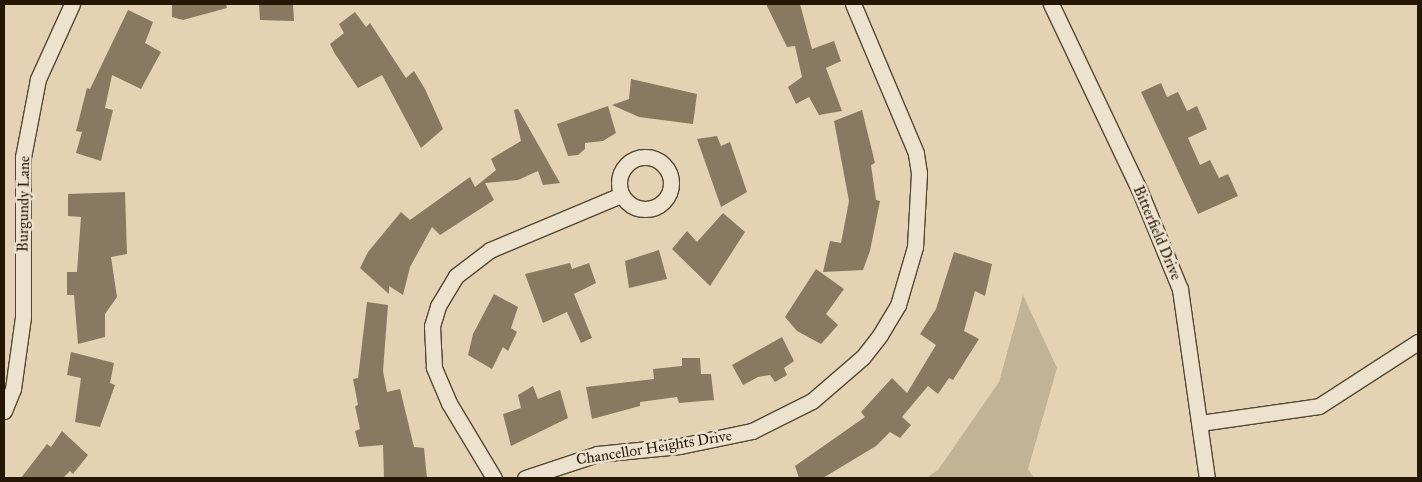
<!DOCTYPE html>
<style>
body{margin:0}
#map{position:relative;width:1422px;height:482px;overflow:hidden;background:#e3d3b4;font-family:"IM FELL Great Primer",serif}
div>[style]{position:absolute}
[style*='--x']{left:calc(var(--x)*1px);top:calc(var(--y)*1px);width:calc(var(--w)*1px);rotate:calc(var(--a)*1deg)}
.green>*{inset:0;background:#c3b396}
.building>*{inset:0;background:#887960}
.roads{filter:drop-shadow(1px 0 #554631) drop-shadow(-1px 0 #554631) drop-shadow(0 1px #554631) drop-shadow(0 -1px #554631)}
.minor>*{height:15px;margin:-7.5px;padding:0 7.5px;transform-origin:7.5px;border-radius:7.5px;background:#ede2ce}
.minor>.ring{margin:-7.5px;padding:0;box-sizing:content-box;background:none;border:15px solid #ede2ce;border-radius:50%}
span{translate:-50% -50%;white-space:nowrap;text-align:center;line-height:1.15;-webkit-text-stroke:5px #ede2ce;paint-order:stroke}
.street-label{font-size:15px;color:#261705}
.frame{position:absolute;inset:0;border:5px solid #261705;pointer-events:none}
</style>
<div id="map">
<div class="green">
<i style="clip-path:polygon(1023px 295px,1057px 368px,1028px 469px,1034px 478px,926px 478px,938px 470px,999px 382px)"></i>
</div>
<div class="building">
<i style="clip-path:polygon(172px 4px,226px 4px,227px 8px,183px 20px,172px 17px)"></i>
<i style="clip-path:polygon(259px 4px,293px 4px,294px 21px,260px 20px)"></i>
<i style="clip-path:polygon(766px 4px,800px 4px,812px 49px,834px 41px,841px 61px,826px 68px,842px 111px,819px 115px,809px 97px,796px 104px,788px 87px,802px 77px,795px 46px,787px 47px)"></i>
<i style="clip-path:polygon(128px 10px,153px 22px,145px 43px,161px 52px,141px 89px,112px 75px,105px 108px,113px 110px,101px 161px,76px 153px,82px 132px,76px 131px,87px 88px,90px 89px)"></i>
<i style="clip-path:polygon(355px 12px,366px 27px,370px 23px,406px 78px,414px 71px,425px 89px,443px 129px,421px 148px,382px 75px,358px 88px,335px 54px,330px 44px,344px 33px,339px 24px)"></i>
<i style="clip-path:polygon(631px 79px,697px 94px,693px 124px,639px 117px,612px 105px,629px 99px)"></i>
<i style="clip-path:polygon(1161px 83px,1167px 97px,1178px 92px,1187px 111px,1197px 106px,1207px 129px,1188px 138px,1200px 165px,1210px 160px,1219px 178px,1228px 174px,1238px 196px,1198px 214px,1141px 92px)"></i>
<i style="clip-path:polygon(608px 106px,616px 133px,603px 141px,585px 143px,585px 149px,578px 155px,568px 156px,557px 124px)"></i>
<i style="clip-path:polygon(518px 109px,560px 183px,543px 185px,538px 171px,518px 180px,485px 183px,494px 200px,440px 235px,432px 227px,410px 267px,403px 295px,389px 286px,389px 294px,360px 268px,368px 252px,401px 212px,410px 220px,470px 177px,475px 187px,496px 170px,491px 159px,521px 141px,514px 110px)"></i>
<i style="clip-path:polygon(862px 110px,875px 163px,871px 165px,876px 200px,880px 201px,870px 251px,863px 270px,823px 272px,830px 241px,841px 243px,849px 201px,834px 121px)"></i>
<i style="clip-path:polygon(717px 136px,721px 146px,730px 142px,747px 192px,721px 207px,697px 139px)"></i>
<i style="clip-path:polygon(125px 192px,127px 254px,111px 257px,117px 297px,105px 314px,105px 337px,78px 344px,74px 295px,67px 295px,67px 272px,77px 272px,81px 217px,68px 216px,68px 194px)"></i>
<i style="clip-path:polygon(723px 213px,745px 232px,710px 286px,672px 249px,687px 231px,697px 242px)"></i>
<i style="clip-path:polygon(659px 250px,667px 279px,629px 288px,625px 261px)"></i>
<i style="clip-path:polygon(954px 252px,992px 264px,985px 296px,975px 291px,964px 331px,979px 339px,953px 380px,949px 378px,938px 394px,928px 386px,902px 417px,911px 425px,900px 438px,890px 432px,876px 446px,823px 478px,799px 478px,795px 466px,865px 417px,861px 412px,892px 378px,907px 393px,936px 345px,920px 334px,936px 309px)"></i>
<i style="clip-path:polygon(570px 263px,572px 269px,589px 263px,596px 283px,574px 294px,592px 338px,581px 343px,567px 312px,543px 323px,525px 274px)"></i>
<i style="clip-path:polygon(816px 269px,844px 289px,826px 314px,838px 325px,821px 344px,797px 331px,785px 317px)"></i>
<i style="clip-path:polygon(494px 294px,518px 307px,511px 328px,517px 332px,508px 351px,503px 347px,492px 369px,468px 355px,473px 334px)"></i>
<i style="clip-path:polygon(367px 302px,388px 305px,383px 371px,387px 392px,400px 389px,414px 447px,424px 448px,427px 478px,384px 478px,383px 445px,359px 447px,355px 431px,360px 429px,355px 406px,358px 405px,353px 379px,358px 378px)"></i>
<i style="clip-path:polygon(782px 337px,794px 361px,784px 368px,787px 375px,775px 382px,770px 375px,758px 377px,743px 385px,732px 365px)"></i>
<i style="clip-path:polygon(71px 352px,114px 363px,110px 383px,115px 385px,100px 427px,75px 422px,81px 378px,67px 375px)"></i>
<i style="clip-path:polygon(682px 358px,700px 358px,701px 374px,711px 374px,714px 400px,679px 403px,677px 397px,640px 402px,640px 406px,592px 419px,586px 387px,654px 379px,653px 369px,682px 366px)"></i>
<i style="clip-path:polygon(533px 386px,538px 399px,560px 390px,568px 418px,511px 446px,503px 414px,521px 408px,518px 395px)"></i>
<i style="clip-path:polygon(62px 431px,88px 455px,73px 474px,70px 471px,63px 478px,21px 478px,47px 444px,51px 447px)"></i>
</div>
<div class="roads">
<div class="minor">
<i style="--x:1051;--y:4;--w:205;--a:64.6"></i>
<i style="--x:1139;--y:189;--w:108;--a:67.7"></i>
<i style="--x:1180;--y:289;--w:191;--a:81.9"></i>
<i class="ring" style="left:619px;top:157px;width:37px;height:37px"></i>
<i style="--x:4;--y:411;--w:24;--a:-68"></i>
<i style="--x:13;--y:389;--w:73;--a:-82.1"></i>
<i style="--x:23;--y:317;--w:160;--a:-90"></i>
<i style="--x:23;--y:157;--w:79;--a:-79.1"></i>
<i style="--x:38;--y:79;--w:82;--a:-65.6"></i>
<i style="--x:1200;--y:423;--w:120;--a:-8.1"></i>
<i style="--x:1319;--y:406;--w:118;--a:-32.9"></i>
<i style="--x:494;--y:478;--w:87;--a:-121"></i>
<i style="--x:449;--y:403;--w:39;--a:-113"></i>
<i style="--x:434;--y:367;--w:41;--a:-92.8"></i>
<i style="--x:432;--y:326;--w:21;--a:-73"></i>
<i style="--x:438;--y:306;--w:35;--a:-59"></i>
<i style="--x:456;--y:276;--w:43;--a:-37.4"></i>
<i style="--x:490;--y:250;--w:142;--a:-22.8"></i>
<i style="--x:525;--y:478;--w:76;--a:-18.4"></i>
<i style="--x:597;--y:454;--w:83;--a:-5.5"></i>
<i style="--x:680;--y:446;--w:74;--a:-11.8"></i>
<i style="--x:752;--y:431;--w:67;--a:-26.6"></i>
<i style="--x:812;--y:401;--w:67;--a:-40.8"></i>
<i style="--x:863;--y:357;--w:28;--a:-52"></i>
<i style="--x:880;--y:335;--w:35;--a:-59"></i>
<i style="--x:898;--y:305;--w:60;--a:-73.7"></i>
<i style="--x:915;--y:247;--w:74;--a:-86.9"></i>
<i style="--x:919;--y:173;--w:20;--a:-99"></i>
<i style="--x:916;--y:153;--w:162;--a:-112.9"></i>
</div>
</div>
<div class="street-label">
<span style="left:24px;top:204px;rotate:-89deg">Burgundy Lane</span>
<span style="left:1157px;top:233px;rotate:67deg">Bitterfield Drive</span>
<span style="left:654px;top:448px;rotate:-9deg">Chancellor Heights Drive</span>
</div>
<div class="frame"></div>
</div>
